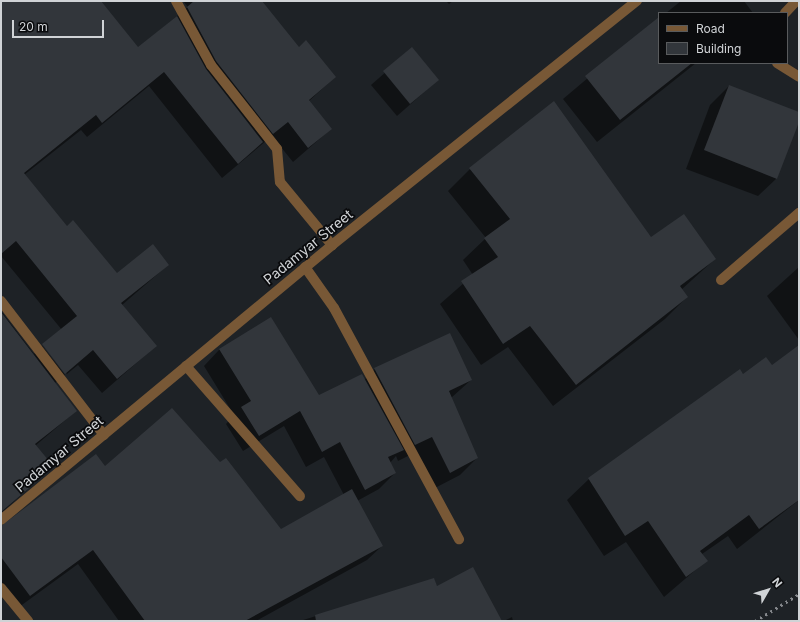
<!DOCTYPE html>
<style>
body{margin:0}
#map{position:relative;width:800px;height:622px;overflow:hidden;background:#1e2226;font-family:Inter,sans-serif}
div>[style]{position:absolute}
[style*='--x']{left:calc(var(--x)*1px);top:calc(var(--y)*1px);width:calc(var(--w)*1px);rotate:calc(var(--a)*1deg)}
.shadow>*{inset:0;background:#0007}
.building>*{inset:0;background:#32363b}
.minor>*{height:10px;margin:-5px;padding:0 5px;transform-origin:5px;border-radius:5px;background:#785836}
.rail>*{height:3px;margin-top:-1.5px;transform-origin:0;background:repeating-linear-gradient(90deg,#85888c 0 2px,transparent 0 6px)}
span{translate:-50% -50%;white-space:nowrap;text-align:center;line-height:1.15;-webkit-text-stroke:3.5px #0a0b0d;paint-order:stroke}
.street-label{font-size:14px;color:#d0d3d6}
.frame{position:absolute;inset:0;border:2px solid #d0d3d6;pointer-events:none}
.legend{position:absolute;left:658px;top:12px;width:130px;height:52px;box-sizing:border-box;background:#0a0b0d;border:1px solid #595b5d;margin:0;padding:5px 7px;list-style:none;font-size:12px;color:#d0d3d6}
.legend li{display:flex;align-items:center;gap:8px;height:20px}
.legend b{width:20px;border:1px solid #595b5d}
.north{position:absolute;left:748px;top:570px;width:40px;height:40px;-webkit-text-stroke:3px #0a0b0d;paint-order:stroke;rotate:51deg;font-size:11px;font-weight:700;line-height:16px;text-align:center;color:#d0d3d6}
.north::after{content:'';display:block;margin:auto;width:14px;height:18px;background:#d0d3d6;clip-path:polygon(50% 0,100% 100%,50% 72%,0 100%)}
.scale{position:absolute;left:12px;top:20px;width:92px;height:18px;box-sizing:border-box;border:2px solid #d0d3d6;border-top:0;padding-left:5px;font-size:12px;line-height:14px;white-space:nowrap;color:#d0d3d6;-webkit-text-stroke:3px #0a0b0d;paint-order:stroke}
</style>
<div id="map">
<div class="shadow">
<i style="clip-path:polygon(1px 1px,99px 1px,138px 48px,188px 7px,183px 1px,260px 1px,298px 48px,335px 77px,309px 101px,331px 129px,293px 162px,272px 136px,222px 178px,149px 86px,87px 137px,81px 130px,24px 175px,67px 227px,117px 274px,168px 265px,122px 305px,156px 346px,102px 393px,78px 365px,67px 374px,44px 345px,62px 330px,1px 256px)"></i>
<i style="clip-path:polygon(446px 1px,453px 1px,449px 4px)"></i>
<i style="clip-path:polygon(681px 1px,744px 1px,753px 13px,666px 13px)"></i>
<i style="clip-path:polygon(659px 18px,659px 63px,696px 63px,597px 142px,563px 99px)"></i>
<i style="clip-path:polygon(412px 49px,438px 80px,397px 116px,371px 85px)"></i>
<i style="clip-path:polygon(729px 86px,799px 113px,777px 178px,758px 196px,686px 169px,710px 105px)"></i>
<i style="clip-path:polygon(470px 169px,651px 239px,715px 259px,681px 290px,687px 297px,665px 319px,553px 406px,508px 347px,481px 365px,440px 304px,473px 275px,463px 260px,486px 238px,448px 191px)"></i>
<i style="clip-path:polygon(799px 267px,799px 340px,767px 296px)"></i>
<i style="clip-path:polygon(1px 311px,34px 354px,42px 346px,65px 375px,55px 383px,76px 411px,35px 446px,53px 467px,1px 513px)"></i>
<i style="clip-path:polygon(271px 318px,318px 396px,364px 380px,375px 369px,471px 380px,451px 398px,477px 458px,460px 475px,433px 489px,414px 453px,398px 461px,396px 456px,390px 463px,395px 473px,379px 489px,357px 501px,382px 546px,367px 560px,256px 621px,119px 621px,78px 564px,15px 610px,1px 591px,1px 527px,105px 467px,281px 530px,344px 495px,324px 457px,306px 467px,284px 426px,243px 451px,226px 424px,234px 415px,204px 366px,219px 350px)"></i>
<i style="clip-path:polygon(799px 347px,799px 500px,737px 549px,728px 536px,702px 554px,706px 561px,664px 597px,626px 542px,604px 556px,567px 500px,589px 479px,740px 370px,743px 375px,772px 366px)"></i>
<i style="clip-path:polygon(434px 579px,437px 588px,501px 621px,300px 621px)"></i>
<i style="clip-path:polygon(512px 617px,513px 621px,504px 621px)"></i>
</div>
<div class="building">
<i style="clip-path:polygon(1px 1px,101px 1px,138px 47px,177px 16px,206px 69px,263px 142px,238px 164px,164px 72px,102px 123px,96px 115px,24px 173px,67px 226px,73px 220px,117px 273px,153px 244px,169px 265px,121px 303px,157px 346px,117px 379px,93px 350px,65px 374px,42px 344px,77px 316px,16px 241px,1px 254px)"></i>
<i style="clip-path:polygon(194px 1px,262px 1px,299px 47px,306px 40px,336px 77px,309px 100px,332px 129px,308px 148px,288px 122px,273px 134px,216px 61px,187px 7px)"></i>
<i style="clip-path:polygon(659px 17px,659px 63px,692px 63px,620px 120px,585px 76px)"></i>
<i style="clip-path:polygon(412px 47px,439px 80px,410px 104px,383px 71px)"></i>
<i style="clip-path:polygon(729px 85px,799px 112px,799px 122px,777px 179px,704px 150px)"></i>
<i style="clip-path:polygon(554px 101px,651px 237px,684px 214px,716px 259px,680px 286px,688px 297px,576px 385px,530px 326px,503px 344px,461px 281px,498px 257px,484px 238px,510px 219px,469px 168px)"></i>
<i style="clip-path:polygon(1px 312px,77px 411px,35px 444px,54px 467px,1px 512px)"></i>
<i style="clip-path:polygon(271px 317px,319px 395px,362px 374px,404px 450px,388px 457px,396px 473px,365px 490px,340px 442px,322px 452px,300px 411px,259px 436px,241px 407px,251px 401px,219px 349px)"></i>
<i style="clip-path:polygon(450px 333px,472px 380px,449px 391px,478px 458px,450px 473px,432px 437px,415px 445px,374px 368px)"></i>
<i style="clip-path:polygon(799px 345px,799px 500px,759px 529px,749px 515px,700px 551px,708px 561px,686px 577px,648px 521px,625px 536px,588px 478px,740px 369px,743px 374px,766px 357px,772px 365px)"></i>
<i style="clip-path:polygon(172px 408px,220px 462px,226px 458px,281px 529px,352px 489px,383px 546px,245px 621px,145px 621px,93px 550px,30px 596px,1px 557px,1px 526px,96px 454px,105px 466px)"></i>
<i style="clip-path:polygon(473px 567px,502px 621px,316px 621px,315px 615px,434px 578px,437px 586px)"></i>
</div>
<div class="minor">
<i style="--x:176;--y:1;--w:73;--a:61.3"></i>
<i style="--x:211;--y:65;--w:107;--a:51.8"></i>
<i style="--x:277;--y:149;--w:33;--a:85"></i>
<i style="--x:280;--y:182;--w:82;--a:50.5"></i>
<i style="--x:785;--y:13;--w:16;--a:-47"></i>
<i style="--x:777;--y:63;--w:26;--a:32"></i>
<i style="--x:305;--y:267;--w:50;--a:54.7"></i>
<i style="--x:334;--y:308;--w:263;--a:61.6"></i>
<i style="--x:721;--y:280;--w:103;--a:-40.7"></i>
<i style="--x:1;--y:301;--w:169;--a:52.5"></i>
<i style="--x:186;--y:366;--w:173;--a:48.8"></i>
<i style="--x:1;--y:520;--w:430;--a:-39.7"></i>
<i style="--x:332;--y:245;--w:391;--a:-38.7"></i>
<i style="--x:1;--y:588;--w:43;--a:50.7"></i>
</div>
<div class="rail">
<i style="--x:755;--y:621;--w:52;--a:-31.5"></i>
</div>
<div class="street-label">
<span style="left:308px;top:247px;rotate:-39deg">Padamyar Street</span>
<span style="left:59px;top:454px;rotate:-40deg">Padamyar Street</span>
</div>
<div class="frame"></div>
<ul class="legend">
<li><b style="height:5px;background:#785836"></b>Road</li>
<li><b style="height:11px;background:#32363b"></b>Building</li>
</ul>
<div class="north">N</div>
<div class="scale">20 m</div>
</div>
